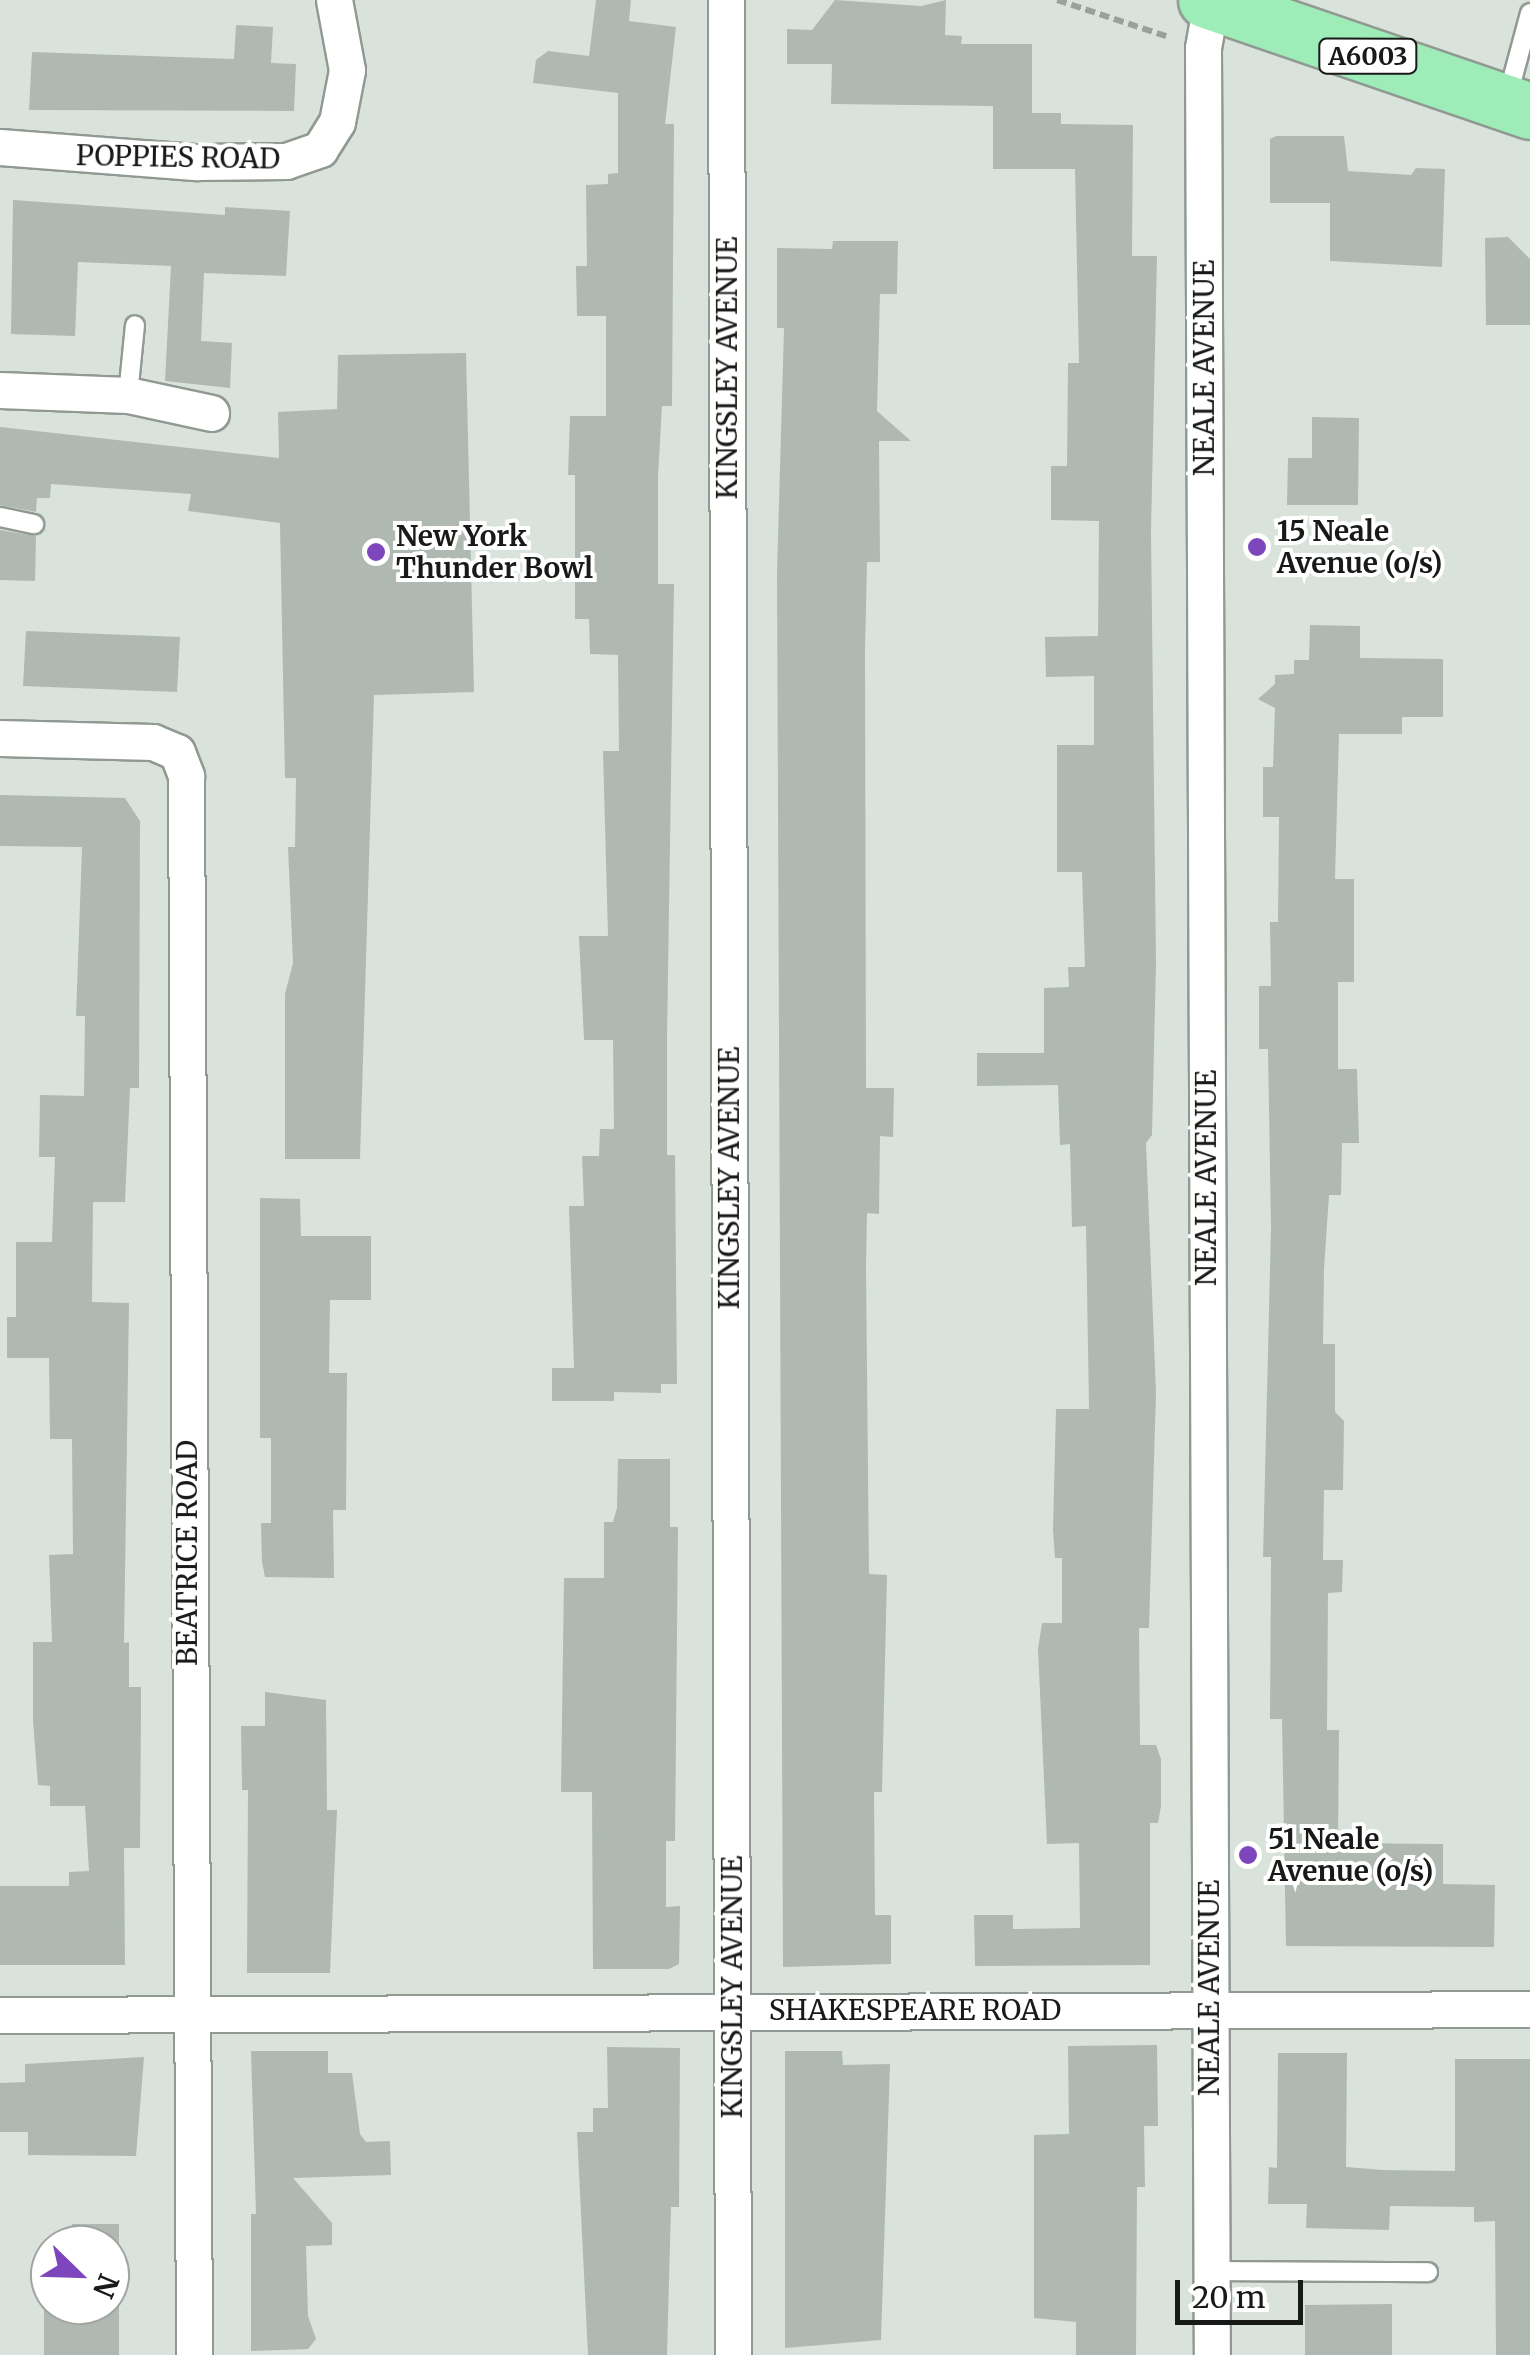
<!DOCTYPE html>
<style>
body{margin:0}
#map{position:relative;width:1530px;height:2355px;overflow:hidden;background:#d9e3db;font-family:Merriweather,serif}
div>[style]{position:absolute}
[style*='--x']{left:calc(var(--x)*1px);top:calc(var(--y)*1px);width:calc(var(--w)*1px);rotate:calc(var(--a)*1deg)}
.building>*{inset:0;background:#afb9b1}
.path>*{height:6px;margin-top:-3px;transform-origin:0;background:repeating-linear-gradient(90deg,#99a19b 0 10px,transparent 0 15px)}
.roads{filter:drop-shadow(2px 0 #909992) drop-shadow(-2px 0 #909992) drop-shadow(0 2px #909992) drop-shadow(0 -2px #909992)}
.lane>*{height:18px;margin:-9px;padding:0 9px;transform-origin:9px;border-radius:9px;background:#fff}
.street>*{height:35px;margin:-17.5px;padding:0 17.5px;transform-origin:17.5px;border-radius:17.5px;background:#fff}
.primary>*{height:55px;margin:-27.5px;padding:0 27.5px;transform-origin:27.5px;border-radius:27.5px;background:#9eecb8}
.dots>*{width:28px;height:28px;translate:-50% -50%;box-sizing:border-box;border:5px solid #fff;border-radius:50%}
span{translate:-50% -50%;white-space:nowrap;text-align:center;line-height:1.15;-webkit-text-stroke:8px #fff;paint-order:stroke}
.shield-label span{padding:2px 8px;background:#fff;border:2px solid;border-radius:8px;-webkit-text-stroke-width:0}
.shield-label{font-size:25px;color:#171a17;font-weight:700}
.street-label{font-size:28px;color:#171a17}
.poi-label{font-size:28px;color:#171a17;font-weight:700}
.left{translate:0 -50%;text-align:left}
.north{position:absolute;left:30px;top:2225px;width:100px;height:100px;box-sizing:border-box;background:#fff;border:2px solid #a2a3a2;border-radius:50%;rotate:113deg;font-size:28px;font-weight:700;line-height:40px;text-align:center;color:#171a17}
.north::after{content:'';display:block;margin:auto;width:35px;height:45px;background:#7d46bd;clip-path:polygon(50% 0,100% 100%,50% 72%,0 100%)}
.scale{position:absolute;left:1175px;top:2280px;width:128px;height:45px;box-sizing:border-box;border:5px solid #171a17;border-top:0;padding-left:12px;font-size:30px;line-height:35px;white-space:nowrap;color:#171a17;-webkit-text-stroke:8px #fff;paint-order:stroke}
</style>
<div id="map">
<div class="building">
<i style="clip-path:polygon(596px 0,631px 0,629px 21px,676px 27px,665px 124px,674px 124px,672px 406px,662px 406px,658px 477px,658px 584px,674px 584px,667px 1039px,667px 1155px,675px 1155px,677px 1384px,661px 1384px,661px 1393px,614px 1392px,614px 1401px,552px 1401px,552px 1368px,574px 1368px,569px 1206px,584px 1206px,582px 1156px,599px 1156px,600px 1129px,614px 1129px,613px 1040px,584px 1040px,579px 936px,608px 936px,603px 751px,619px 751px,618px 655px,590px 654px,589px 619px,575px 619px,575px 475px,568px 475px,570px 416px,606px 416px,606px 316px,577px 316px,576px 266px,587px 266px,586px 185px,608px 184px,608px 174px,618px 173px,618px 93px,533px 83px,536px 60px,548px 51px,589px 56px)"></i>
<i style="clip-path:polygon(835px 0,921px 6px,946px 0,945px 35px,962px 36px,961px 44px,1032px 44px,1032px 113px,1061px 113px,1061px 124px,1133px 125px,1132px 256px,1157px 256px,1151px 531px,1156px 963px,1152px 1135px,1146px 1143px,1156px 1393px,1149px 1628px,1139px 1628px,1140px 1745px,1156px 1745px,1161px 1759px,1161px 1806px,1158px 1823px,1150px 1823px,1150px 1965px,975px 1966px,974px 1915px,1013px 1915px,1013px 1929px,1080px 1928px,1079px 1843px,1047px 1844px,1038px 1649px,1042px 1623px,1062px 1623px,1062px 1558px,1055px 1558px,1053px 1530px,1056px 1409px,1089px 1409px,1086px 1226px,1072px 1227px,1070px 1144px,1060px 1145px,1058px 1085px,977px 1086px,977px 1053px,1044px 1053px,1044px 988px,1069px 987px,1068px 967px,1085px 967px,1082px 872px,1057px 872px,1057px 745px,1094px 745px,1094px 676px,1046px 677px,1045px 637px,1098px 636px,1099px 521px,1051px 520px,1051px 466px,1067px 466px,1068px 363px,1079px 363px,1075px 169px,993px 169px,993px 106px,831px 104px,832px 64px,787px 64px,787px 29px,812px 30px)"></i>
<i style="clip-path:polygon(236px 25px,273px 27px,271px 63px,296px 64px,294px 111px,29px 110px,32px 52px,234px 59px)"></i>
<i style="clip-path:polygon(1276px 136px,1344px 136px,1348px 171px,1411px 175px,1416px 168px,1445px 169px,1442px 267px,1330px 261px,1330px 203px,1270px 203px,1270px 139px)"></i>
<i style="clip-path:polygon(13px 200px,225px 215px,225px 207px,290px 211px,286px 276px,204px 273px,201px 341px,232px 343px,230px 388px,165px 381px,171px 266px,78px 262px,75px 336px,11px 334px)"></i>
<i style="clip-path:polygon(1508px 237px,1530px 259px,1530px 325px,1486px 325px,1485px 238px)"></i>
<i style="clip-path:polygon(833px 241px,898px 241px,897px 294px,880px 294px,877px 411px,911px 441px,879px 441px,880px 562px,867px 562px,865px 652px,866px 1088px,894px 1088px,893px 1137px,880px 1136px,879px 1214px,867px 1213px,866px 1266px,869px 1574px,887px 1575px,882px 1792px,874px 1792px,875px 1915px,891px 1915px,891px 1964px,783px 1967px,777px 573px,784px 328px,777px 328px,777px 248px,832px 249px)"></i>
<i style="clip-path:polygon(466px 353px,474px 692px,374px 695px,360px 1159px,285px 1159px,285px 994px,293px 963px,288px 847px,295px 847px,296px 778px,285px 778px,280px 523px,188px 511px,191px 494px,51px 484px,50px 498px,37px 498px,36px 512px,0 505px,0 427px,279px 458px,278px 412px,337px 409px,338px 355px)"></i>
<i style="clip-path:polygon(1312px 417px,1359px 418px,1358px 505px,1287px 505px,1288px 458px,1312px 458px)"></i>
<i style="clip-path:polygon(0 530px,36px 536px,35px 581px,0 580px)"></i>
<i style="clip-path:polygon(1310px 625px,1360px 626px,1360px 658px,1443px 659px,1443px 717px,1402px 717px,1402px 734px,1339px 734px,1335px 879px,1354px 879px,1354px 982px,1338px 982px,1338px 1069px,1357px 1069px,1359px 1143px,1342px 1143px,1341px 1195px,1329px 1195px,1324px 1269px,1323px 1344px,1335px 1344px,1335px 1412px,1344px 1421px,1343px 1490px,1324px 1490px,1323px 1560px,1343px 1560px,1342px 1592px,1328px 1593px,1327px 1730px,1339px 1730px,1338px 1843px,1443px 1844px,1443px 1884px,1495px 1885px,1494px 1947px,1286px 1946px,1282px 1719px,1270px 1719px,1271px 1557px,1263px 1557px,1271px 1228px,1268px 1049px,1259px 1049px,1259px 986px,1271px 986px,1270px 922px,1278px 922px,1279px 817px,1263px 817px,1263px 767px,1273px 767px,1275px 708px,1258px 699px,1275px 684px,1275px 675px,1294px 674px,1294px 660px,1309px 660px)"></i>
<i style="clip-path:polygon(26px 631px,180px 637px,177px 692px,23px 686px)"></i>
<i style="clip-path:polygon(0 795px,125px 798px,140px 821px,139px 1088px,130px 1088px,125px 1202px,93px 1202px,92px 1302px,129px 1303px,124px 1643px,129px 1642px,129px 1687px,141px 1687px,141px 1712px,140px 1848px,124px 1848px,125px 1965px,0 1965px,0 1886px,69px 1886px,69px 1872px,89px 1871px,85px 1806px,50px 1806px,50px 1786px,38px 1785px,33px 1721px,33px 1642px,52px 1642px,49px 1555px,73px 1554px,72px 1439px,50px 1439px,49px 1358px,7px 1358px,7px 1317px,16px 1317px,16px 1242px,52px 1242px,55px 1157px,39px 1157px,40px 1095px,84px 1096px,85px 1016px,76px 1016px,82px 847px,0 846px)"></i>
<i style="clip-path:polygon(260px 1198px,300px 1199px,301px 1236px,371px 1236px,371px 1300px,330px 1300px,329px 1373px,347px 1373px,346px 1510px,333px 1510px,334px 1578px,265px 1577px,262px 1562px,261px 1523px,271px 1523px,271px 1438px,260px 1438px)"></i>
<i style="clip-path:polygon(618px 1459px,670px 1459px,670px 1527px,678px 1527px,675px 1841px,666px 1841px,666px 1907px,680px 1906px,679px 1964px,669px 1969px,593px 1969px,592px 1792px,561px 1792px,564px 1578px,604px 1578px,604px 1522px,613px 1522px,617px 1508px)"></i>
<i style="clip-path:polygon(265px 1692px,326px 1700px,327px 1810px,337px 1810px,330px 1973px,247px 1973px,248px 1790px,242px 1790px,241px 1726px,265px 1726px)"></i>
<i style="clip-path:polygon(1157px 2045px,1158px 2126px,1144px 2126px,1145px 2187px,1137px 2187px,1136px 2355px,1076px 2355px,1076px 2322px,1034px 2318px,1034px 2135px,1069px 2134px,1068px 2046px)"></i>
<i style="clip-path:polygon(607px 2047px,680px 2048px,679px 2207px,671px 2207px,667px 2355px,588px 2355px,577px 2132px,593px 2132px,593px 2108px,608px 2108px)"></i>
<i style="clip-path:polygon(251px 2051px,328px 2051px,328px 2073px,352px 2073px,360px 2134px,366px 2142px,390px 2141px,391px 2175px,293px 2178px,332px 2223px,332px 2245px,306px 2246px,308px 2316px,316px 2339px,308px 2349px,251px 2351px,251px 2214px,256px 2214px)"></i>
<i style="clip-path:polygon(785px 2051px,842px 2051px,843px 2065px,890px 2064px,881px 2340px,785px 2348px)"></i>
<i style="clip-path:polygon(1278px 2053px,1347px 2053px,1346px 2167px,1383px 2170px,1455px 2171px,1455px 2059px,1530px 2059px,1530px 2355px,1496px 2355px,1495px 2221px,1474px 2222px,1474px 2207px,1390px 2206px,1389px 2230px,1306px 2228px,1307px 2204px,1268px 2204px,1269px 2167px,1277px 2168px)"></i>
<i style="clip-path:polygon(144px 2057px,136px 2156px,28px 2155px,28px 2132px,0 2132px,0 2083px,25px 2082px,25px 2064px)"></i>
<i style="clip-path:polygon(72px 2224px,119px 2224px,119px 2355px,44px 2355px,44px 2298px,50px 2305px,110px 2305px,110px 2245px,72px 2245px)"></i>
<i style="clip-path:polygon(1392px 2304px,1392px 2355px,1305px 2355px,1305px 2305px)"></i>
</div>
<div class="path">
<i style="--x:1057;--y:0;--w:118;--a:18.3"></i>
</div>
<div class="roads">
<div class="lane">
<i style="--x:1507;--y:99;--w:89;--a:-75"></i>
<i style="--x:128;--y:395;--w:70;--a:-84.3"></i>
<i style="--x:0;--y:517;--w:35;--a:12"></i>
<i style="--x:1212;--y:2271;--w:216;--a:0.3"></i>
</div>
<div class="street">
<i style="--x:726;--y:0;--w:2355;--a:89.83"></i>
<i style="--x:1211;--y:2;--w:47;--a:99.9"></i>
<i style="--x:1203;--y:48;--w:2307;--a:89.78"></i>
<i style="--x:0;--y:147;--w:198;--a:4.4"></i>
<i style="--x:197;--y:162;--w:89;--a:-0.6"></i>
<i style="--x:286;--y:161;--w:36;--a:-19"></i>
<i style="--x:320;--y:149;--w:32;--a:-58"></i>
<i style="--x:337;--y:122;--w:53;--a:-79.1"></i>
<i style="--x:347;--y:70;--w:71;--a:-100.5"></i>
<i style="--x:0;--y:390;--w:128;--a:2.2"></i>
<i style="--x:128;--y:395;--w:85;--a:12.2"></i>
<i style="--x:0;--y:738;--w:153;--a:1.5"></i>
<i style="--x:153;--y:742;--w:26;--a:23"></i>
<i style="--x:177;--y:752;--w:26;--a:69"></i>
<i style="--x:186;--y:776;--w:1579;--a:89.71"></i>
<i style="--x:0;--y:2015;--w:1530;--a:-0.22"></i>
</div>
<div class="primary">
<i style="--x:1206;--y:0;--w:342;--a:18.9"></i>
</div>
</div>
<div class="dots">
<i style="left:1257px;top:547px;background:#7d46bd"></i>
<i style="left:376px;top:552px;background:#7d46bd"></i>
<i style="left:1248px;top:1855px;background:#7d46bd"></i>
</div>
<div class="shield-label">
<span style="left:1368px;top:56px">A6003</span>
</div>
<div class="street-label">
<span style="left:178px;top:157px;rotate:1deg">POPPIES ROAD</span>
<span style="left:727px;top:368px;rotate:-90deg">KINGSLEY AVENUE</span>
<span style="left:1204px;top:368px;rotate:-90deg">NEALE AVENUE</span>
<span style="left:729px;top:1178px;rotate:-90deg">KINGSLEY AVENUE</span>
<span style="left:1206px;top:1178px;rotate:-90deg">NEALE AVENUE</span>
<span style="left:187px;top:1553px;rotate:-90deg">BEATRICE ROAD</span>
<span style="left:732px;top:1987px;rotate:-90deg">KINGSLEY AVENUE</span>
<span style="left:1209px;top:1988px;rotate:-90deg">NEALE AVENUE</span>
<span style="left:915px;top:2010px">SHAKESPEARE ROAD</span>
</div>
<div class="poi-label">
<span class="left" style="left:1277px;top:547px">15 Neale<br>Avenue (o/s)</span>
<span class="left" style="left:396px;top:552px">New York<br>Thunder Bowl</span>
<span class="left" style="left:1268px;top:1855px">51 Neale<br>Avenue (o/s)</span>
</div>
<div class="north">N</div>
<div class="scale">20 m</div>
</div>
